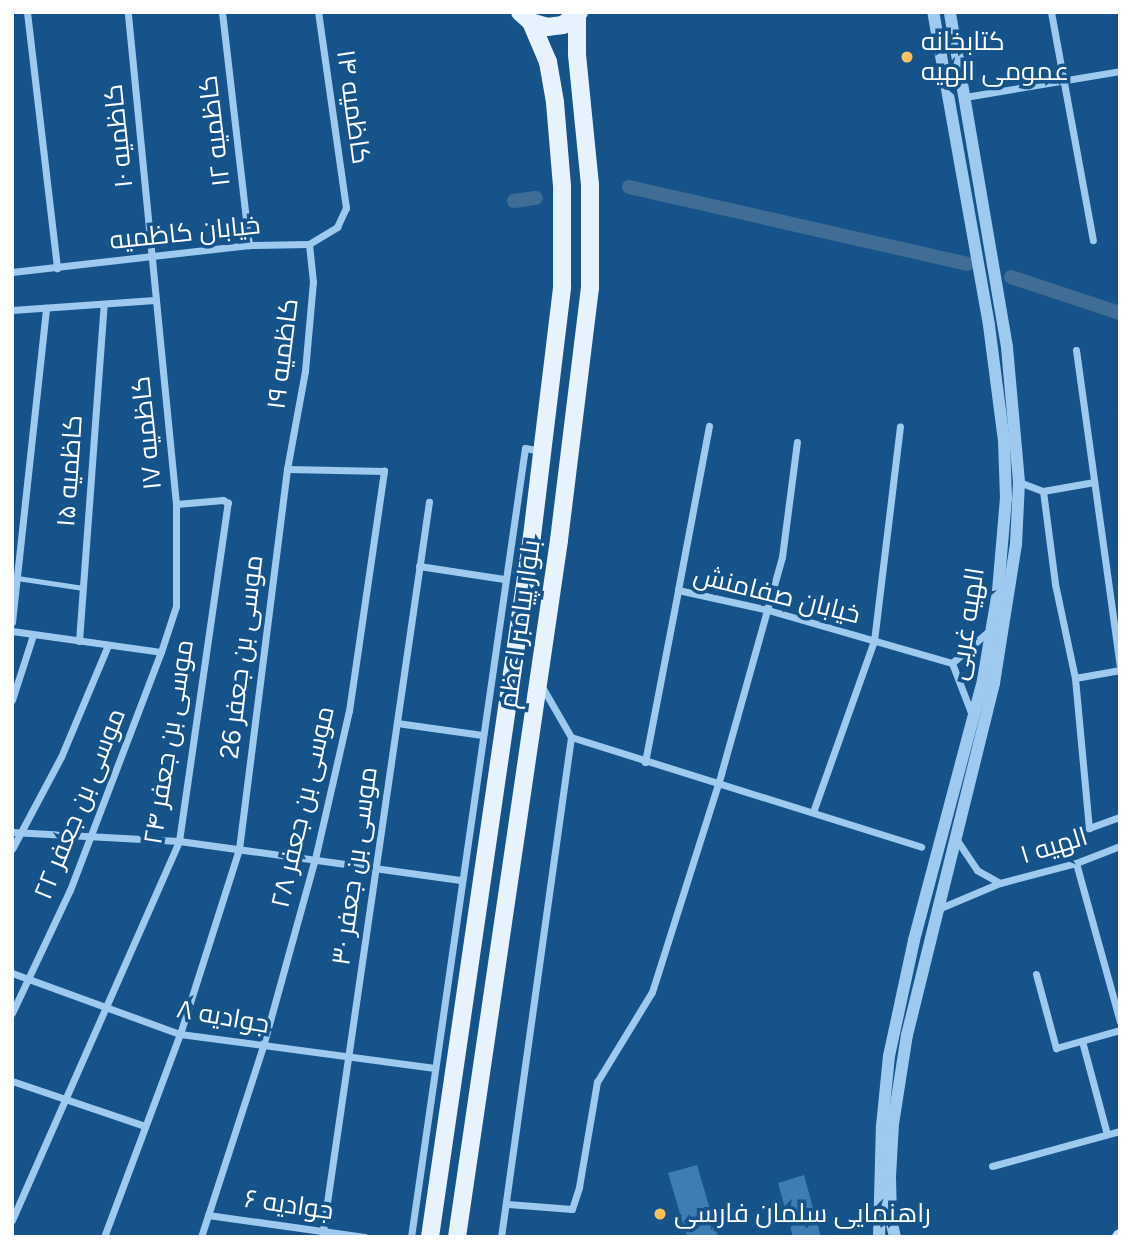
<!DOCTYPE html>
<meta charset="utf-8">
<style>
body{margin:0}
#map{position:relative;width:1132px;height:1249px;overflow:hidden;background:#16538b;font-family:Figtree,Cairo,sans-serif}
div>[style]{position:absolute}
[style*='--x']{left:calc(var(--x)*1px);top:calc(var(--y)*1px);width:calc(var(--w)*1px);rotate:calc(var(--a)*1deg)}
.canal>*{height:14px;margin:-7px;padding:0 7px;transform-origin:7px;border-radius:7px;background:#406d95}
.building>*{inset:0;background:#3e7db4}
.service>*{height:5px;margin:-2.5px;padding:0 2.5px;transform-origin:2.5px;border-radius:2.5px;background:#9fcaef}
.minor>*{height:7px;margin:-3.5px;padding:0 3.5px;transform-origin:3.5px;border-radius:3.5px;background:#9fcaef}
.tertiary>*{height:12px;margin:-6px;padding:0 6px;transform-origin:6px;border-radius:6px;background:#9fcaef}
.secondary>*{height:14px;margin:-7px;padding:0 7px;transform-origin:7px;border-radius:7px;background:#cce4fa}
.primary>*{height:18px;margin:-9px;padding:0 9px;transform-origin:9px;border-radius:9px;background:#e7f2ff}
.dots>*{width:19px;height:19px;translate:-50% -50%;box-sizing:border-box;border:4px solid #16538b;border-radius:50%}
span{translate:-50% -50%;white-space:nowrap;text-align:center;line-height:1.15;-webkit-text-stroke:7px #16538b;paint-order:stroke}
.poi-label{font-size:26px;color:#fff}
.left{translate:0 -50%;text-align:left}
.street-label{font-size:26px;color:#fff}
.frame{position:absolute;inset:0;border:14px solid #fff;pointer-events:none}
</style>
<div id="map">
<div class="canal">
<i style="--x:629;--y:187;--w:347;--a:12.8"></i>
<i style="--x:514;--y:201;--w:22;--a:-8"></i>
<i style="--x:1011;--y:277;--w:115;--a:18.3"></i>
</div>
<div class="building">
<i style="clip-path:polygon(697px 1165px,718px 1237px,687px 1237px,668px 1173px)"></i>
<i style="clip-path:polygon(804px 1175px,821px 1237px,793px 1237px,778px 1183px)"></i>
</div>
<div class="service">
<i style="--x:17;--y:578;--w:67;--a:8.6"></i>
</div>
<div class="minor">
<i style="--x:27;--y:12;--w:258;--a:83.3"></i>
<i style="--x:222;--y:12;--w:235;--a:83.4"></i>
<i style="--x:1051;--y:12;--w:232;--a:79.6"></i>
<i style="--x:965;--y:97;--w:157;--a:-9.5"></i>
<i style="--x:12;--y:272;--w:239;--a:-6.5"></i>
<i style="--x:249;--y:245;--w:60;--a:-1"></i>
<i style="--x:309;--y:244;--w:33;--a:-31"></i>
<i style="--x:337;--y:227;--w:21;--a:-65"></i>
<i style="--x:346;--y:208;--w:198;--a:-98.1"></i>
<i style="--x:12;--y:310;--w:143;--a:-4"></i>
<i style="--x:1076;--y:350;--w:319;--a:82.1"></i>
<i style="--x:1019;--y:482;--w:26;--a:21"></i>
<i style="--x:1043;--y:491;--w:52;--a:-10"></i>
<i style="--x:1043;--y:491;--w:94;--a:82.6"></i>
<i style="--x:1055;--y:584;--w:96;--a:78"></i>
<i style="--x:1075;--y:678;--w:151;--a:84.7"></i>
<i style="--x:1089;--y:828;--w:33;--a:-20"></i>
<i style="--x:419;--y:566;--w:86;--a:8.7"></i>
<i style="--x:678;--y:590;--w:167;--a:-79.3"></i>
<i style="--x:12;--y:622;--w:316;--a:-83.8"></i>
<i style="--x:12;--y:631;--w:150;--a:8"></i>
<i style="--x:79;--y:641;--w:338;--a:-85.8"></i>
<i style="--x:952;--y:663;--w:56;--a:69"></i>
<i style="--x:952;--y:663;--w:52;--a:-41.1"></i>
<i style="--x:1075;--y:678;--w:46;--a:-10.1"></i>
<i style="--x:541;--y:685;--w:60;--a:60"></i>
<i style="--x:571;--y:737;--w:367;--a:17.4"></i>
<i style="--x:12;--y:700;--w:68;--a:-72.1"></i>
<i style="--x:397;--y:723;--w:86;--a:8"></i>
<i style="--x:645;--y:762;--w:175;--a:-79.1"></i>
<i style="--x:678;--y:590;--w:92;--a:12.5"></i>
<i style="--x:768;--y:610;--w:191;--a:16.1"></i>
<i style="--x:813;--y:812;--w:182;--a:-70.4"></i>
<i style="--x:874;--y:641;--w:216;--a:-83.1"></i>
<i style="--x:12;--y:832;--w:167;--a:3.1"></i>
<i style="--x:179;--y:841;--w:284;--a:7.9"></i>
<i style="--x:12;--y:849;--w:104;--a:-62"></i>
<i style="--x:61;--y:757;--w:121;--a:-67.2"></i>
<i style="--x:1076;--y:863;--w:165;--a:74.5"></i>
<i style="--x:1000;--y:883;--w:79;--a:-14.7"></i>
<i style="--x:1076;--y:863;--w:47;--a:-21.1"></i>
<i style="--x:938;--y:909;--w:67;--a:-22.8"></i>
<i style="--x:1000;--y:883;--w:26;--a:-151"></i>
<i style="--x:977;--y:870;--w:37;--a:-124"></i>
<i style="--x:12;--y:973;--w:179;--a:20"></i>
<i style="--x:180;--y:1034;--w:257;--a:7.6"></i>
<i style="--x:1036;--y:974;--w:77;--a:74.9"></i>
<i style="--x:1056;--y:1048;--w:66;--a:-15.7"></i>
<i style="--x:12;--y:1013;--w:136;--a:-64.8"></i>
<i style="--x:70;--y:890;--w:255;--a:-69.1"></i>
<i style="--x:161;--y:652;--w:48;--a:-71.9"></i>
<i style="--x:176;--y:606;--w:102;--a:-90"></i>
<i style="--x:176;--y:504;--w:494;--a:-95.6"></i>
<i style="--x:1082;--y:1041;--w:96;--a:75"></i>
<i style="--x:12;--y:1081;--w:140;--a:18.7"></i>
<i style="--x:992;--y:1166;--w:133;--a:-15.3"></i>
<i style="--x:506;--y:1204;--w:66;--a:4.3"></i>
<i style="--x:572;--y:1209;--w:23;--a:-72"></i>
<i style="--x:579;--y:1187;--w:107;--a:-80.3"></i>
<i style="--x:597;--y:1082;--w:105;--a:-58.6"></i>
<i style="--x:652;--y:992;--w:229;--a:-72.4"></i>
<i style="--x:721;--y:774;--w:225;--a:-74.3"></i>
<i style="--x:782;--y:557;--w:116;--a:-82.6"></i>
<i style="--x:208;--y:1215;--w:158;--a:8"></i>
<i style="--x:12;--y:1220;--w:414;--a:-66.2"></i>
<i style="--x:179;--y:841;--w:342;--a:-81.8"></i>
<i style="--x:228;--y:503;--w:6;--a:-149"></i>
<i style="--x:223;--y:500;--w:47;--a:175.1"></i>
<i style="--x:104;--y:1237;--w:217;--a:-69.5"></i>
<i style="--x:180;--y:1034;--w:194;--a:-72.3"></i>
<i style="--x:239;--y:849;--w:383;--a:-82.8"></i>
<i style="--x:287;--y:469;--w:100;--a:-79.6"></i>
<i style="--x:305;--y:371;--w:89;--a:-84.9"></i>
<i style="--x:313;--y:282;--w:38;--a:-96"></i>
<i style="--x:201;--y:1237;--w:201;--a:-72"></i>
<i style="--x:263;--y:1046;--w:194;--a:-74.5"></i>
<i style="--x:315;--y:859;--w:152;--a:-77.1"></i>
<i style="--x:349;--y:711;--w:243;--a:-81.7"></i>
<i style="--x:384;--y:471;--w:97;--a:-178.8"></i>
<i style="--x:322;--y:1237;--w:743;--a:-81.72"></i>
<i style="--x:411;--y:1237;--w:797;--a:-81.78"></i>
<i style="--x:525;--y:448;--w:17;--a:10"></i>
<i style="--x:501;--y:1237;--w:505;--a:-82.03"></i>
</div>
<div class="tertiary">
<i style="--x:879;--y:1237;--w:111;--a:-88.5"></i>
<i style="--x:882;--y:1126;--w:70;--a:-84.3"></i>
<i style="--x:889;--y:1056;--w:119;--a:-77.8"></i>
<i style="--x:914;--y:940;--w:269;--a:-75.1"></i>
<i style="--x:983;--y:680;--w:90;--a:-80.4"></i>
<i style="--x:998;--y:591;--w:93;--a:-85.1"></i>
<i style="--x:1006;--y:498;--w:57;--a:-92"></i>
<i style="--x:1004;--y:441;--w:117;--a:-97.4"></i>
<i style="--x:989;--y:325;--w:318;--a:-100.1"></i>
<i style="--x:895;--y:1237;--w:17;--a:-103"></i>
<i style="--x:891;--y:1220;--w:43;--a:-91.3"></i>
<i style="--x:890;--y:1177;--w:53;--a:-86.8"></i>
<i style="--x:893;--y:1124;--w:90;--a:-81.1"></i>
<i style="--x:907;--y:1035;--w:363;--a:-76.1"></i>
<i style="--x:994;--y:683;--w:141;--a:-81"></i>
<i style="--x:1016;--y:544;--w:62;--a:-87.2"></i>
<i style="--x:1019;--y:482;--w:136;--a:-95.1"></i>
<i style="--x:1007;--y:347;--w:340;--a:-99.7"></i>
</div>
<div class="secondary">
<i style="--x:1119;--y:1237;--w:1;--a:-45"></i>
</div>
<div class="primary">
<i style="--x:520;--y:12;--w:15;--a:42"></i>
<i style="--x:531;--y:22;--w:17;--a:17"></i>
<i style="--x:547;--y:27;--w:16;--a:-7"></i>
<i style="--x:563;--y:25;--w:21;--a:-39"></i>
<i style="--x:430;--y:1237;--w:708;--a:-81.72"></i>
<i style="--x:532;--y:536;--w:251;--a:-83.1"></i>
<i style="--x:562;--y:287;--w:101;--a:-90"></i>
<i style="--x:562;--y:186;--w:84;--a:-94.8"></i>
<i style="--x:555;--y:102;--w:41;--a:-99.9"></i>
<i style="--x:548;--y:62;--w:43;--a:-113"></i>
<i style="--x:457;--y:1237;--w:704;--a:-81.67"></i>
<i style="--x:559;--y:540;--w:254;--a:-83"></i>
<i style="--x:590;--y:288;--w:103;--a:-90"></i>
<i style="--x:590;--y:185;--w:132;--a:-95.7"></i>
<i style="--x:577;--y:54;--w:38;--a:-90"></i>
</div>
<div class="dots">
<i style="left:907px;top:57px;background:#ffc25d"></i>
<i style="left:660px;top:1214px;background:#ffc25d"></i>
</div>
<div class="poi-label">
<span class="left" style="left:921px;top:57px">کتابخانه<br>عمومی الهیه</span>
<span class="left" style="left:674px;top:1214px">راهنمایی سلمان فارسی</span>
</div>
<div class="street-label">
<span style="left:353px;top:107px;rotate:82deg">کاظمیه ۱۴</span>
<span style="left:215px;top:131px;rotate:-97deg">کاظمیه ۱۲</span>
<span style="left:119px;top:136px;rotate:-96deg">کاظمیه ۱۰</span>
<span style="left:185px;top:233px;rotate:-6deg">خیابان کاظمیه</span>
<span style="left:283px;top:354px;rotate:-83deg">کاظمیه ۱۹</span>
<span style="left:147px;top:433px;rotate:-96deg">کاظمیه ۱۷</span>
<span style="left:70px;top:471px;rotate:-86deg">کاظمیه ۱۵</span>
<span style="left:777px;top:595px;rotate:14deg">خیابان صفامنش</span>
<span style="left:520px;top:624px;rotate:-82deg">بلوار پیامبر اعظم</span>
<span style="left:967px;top:624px;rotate:-81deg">الهیه غربی</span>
<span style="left:242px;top:657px;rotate:-83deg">موسی بن جعفر 26</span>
<span style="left:169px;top:742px;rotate:-81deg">موسی بن جعفر ۲۴</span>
<span style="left:80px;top:804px;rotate:-68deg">موسی بن جعفر ۲۲</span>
<span style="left:303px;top:807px;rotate:-77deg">موسی بن جعفر ۲۸</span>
<span style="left:1054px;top:846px;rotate:-17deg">الهیه ۱</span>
<span style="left:355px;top:866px;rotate:-82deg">موسی بن جعفر ۳۰</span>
<span style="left:223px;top:1017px;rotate:10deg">جوادیه ۸</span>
<span style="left:289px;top:1205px;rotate:8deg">جوادیه ۶</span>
</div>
<div class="frame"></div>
</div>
